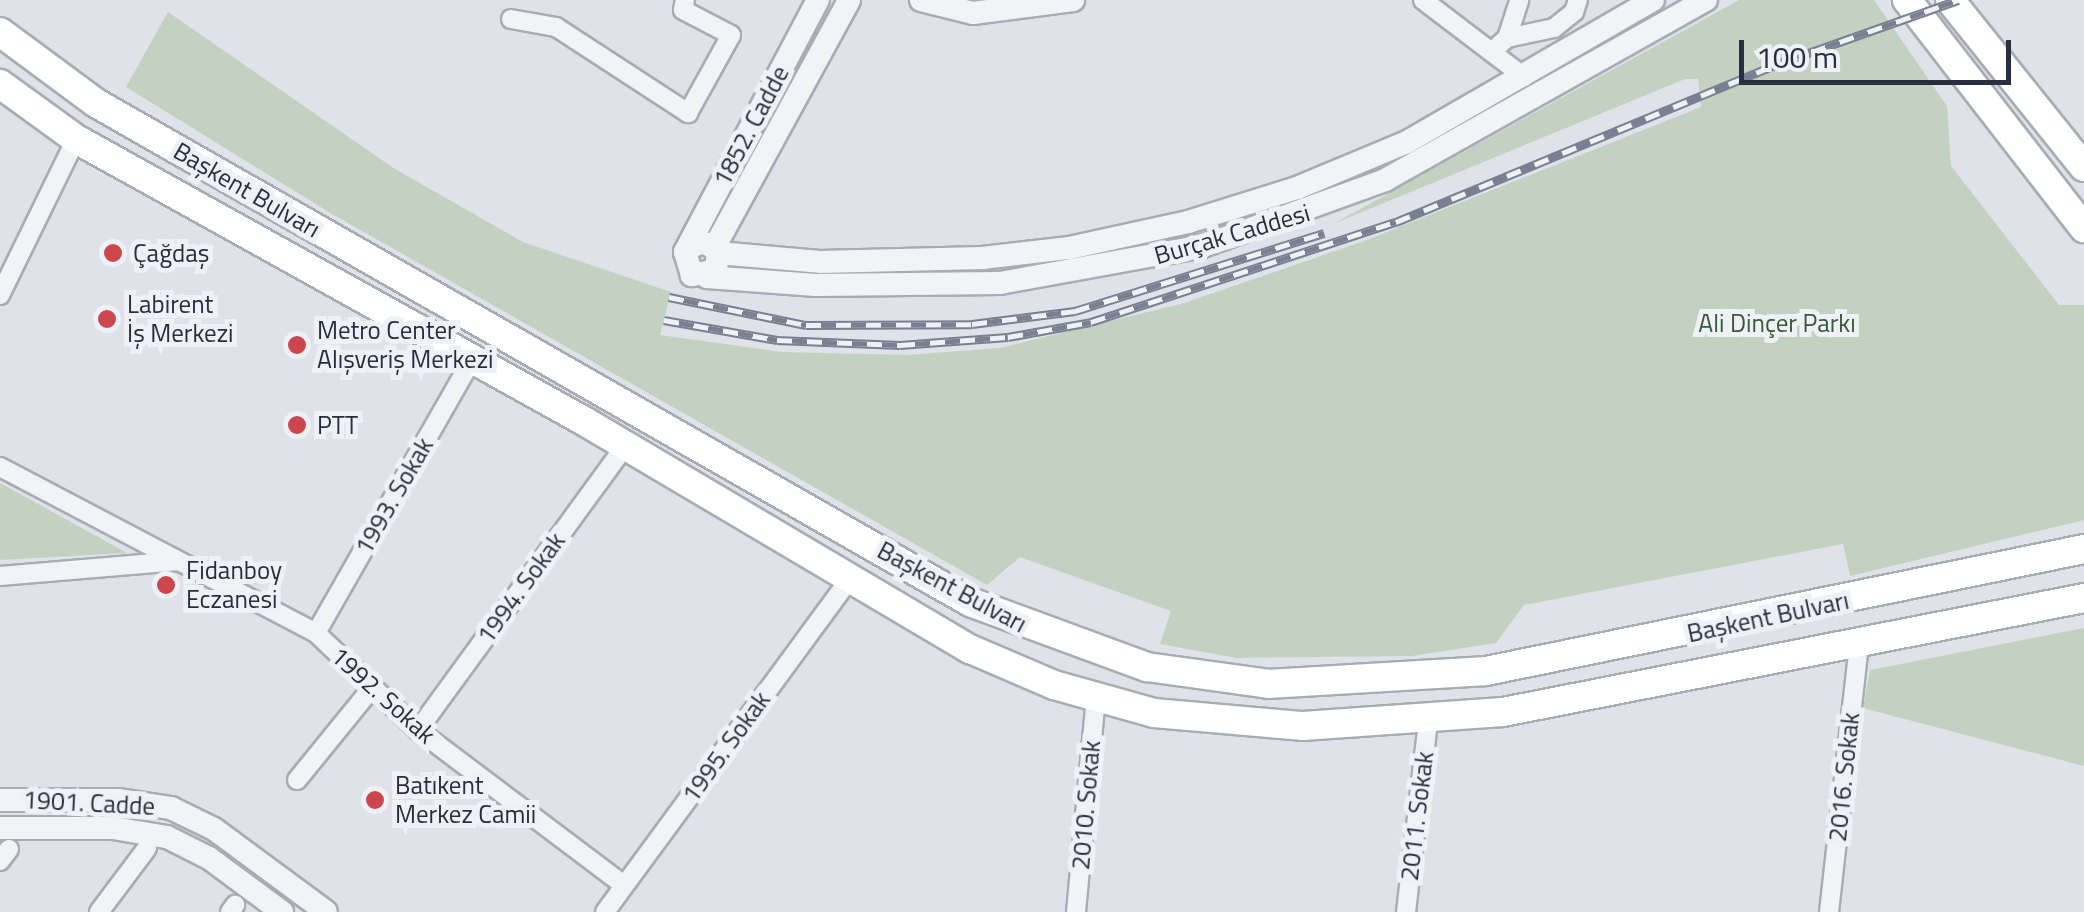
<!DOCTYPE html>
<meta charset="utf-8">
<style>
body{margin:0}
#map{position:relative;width:2084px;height:912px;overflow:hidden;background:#dfe2e8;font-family:"Titillium Web",sans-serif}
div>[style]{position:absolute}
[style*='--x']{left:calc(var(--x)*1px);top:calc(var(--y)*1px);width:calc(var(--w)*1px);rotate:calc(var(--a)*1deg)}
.green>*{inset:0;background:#c3d2c0}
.roads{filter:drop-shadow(2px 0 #a8acb5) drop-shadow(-2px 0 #a8acb5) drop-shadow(0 2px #a8acb5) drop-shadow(0 -2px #a8acb5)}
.minor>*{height:18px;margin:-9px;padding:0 9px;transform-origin:9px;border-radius:9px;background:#f2f3f6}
.tertiary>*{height:22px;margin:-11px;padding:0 11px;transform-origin:11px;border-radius:11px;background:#f2f3f6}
.primary>*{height:28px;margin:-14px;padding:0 14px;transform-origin:14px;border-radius:14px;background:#fff}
.rail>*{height:9px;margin-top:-4.5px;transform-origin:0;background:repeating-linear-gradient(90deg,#eef1f6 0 15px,#798091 0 30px);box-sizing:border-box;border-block:2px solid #798091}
.dots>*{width:28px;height:28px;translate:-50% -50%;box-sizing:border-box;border:5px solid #eef1f6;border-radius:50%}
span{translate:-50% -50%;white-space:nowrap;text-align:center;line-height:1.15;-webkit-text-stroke:10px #eef1f6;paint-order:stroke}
.street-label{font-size:25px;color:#282e3f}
.poi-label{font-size:25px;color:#282e3f}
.left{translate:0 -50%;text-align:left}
.park-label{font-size:25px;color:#395a36}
.scale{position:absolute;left:1739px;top:40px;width:272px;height:45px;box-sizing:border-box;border:5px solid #282e3f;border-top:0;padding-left:12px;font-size:30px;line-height:35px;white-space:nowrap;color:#282e3f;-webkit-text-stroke:8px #eef1f6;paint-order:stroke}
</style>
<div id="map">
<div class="green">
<i style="clip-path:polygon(1739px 0,1874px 0,1947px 106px,1951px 166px,2059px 305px,2084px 305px,2084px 520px,1850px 576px,1843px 544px,1524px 605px,1496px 643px,1412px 656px,1237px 658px,1160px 644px,1171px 611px,1020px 557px,987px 585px,332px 214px,126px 87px,168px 12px,395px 169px,523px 242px,671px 292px,660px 335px,782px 352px,907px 355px,1000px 348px,1184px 303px,1364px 241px,1701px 107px,1698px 79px,1685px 79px,1333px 224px)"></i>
<i style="clip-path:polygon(0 483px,127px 553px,0 560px)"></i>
<i style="clip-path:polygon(2084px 628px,2084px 766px,1863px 708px,1870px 670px)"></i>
</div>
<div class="roads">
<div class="minor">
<i style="--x:1423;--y:0;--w:127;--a:37.3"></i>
<i style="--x:511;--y:19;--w:46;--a:10.1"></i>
<i style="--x:556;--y:27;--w:158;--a:33.1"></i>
<i style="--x:688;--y:113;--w:89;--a:-61.1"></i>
<i style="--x:731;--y:35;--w:54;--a:-152.5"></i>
<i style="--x:683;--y:10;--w:10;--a:-79"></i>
<i style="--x:1507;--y:38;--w:48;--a:-12"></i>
<i style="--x:1554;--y:28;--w:26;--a:-39"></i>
<i style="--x:1574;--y:12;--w:13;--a:-72"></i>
<i style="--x:1499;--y:45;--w:11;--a:-41"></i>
<i style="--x:1507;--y:38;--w:40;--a:-72"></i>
<i style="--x:0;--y:295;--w:174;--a:-64"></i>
<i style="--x:0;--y:467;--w:357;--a:27.7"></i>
<i style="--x:316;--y:633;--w:141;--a:43.6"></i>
<i style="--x:418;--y:730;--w:258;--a:37"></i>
<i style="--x:0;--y:576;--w:179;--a:-4.8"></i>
<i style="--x:316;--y:633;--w:315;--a:-60.3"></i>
<i style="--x:418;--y:730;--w:351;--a:-53.9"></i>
<i style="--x:297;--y:780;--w:117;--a:-50.9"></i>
<i style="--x:0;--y:861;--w:15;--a:-53"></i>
<i style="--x:99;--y:912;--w:80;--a:-53.1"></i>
<i style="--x:230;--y:912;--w:9;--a:-54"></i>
<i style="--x:605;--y:912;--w:409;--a:-53.7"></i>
<i style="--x:1076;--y:912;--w:215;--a:-84.7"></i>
<i style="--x:1406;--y:912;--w:192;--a:-83.4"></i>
<i style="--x:1829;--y:912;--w:271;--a:-83.6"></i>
</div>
<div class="tertiary">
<i style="--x:921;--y:0;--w:54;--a:14"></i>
<i style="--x:973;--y:13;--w:101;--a:-7.4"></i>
<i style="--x:714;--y:248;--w:282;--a:-61.4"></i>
<i style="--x:685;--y:252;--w:16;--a:-35"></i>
<i style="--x:698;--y:243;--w:11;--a:5"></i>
<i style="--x:709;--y:244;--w:13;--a:45"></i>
<i style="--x:718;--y:253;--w:17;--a:97"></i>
<i style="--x:716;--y:270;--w:25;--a:168"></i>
<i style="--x:692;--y:275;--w:24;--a:-107"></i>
<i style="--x:685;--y:252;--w:285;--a:-62.2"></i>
<i style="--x:718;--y:253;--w:102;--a:5"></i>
<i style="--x:820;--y:262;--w:162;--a:-1.4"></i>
<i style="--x:982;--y:258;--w:88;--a:-6.6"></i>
<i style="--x:1069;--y:248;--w:122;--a:-12.3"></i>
<i style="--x:1188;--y:222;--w:114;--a:-17.3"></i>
<i style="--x:1297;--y:188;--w:119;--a:-22.7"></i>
<i style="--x:1407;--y:142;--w:284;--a:-30"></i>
<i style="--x:707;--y:277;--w:109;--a:4.2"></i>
<i style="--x:816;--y:285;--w:184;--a:-0.6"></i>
<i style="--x:1000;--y:283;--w:206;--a:-10.3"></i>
<i style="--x:1203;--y:246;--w:194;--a:-19.9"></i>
<i style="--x:1385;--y:180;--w:368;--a:-29.3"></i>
<i style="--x:0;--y:800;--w:118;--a:0"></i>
<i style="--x:118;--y:800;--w:54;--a:8.6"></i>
<i style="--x:171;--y:808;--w:48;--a:26"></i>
<i style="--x:214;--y:829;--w:139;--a:36.5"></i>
<i style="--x:0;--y:828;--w:113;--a:0"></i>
<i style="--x:113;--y:828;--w:55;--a:9.5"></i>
<i style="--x:167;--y:837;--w:47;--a:26.6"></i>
<i style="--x:209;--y:858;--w:91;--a:36.5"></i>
</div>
<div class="primary">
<i style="--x:1907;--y:0;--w:289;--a:52.2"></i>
<i style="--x:1950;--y:0;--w:214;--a:51.3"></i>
<i style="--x:0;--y:32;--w:119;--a:36.5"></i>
<i style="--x:96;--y:103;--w:1006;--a:29.72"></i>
<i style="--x:970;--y:602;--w:189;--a:20.2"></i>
<i style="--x:1147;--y:667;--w:123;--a:7.9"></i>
<i style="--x:1269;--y:684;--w:217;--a:-3.4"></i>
<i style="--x:1486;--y:671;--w:610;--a:-11.53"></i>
<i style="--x:0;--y:84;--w:94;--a:35.9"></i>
<i style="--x:76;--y:139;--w:581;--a:29.04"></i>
<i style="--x:584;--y:421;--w:448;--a:30.6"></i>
<i style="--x:970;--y:649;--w:91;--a:23.2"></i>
<i style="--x:1054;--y:685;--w:104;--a:15.6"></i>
<i style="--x:1154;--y:713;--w:150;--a:5"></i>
<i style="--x:1303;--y:726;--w:200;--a:-4"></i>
<i style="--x:1503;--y:712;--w:592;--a:-11.1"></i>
</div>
</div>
<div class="rail">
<i style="--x:669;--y:297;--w:140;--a:11.6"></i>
<i style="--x:806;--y:325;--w:166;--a:-0.3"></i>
<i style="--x:972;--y:324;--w:104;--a:-7.2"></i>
<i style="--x:1075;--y:311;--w:261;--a:-17.4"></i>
<i style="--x:664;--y:320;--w:115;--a:10"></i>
<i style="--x:777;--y:340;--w:123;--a:2.3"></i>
<i style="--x:900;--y:345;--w:108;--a:-4.2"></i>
<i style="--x:1008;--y:337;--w:84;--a:-10.2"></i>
<i style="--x:1091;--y:322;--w:321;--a:-18.2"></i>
<i style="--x:1396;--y:222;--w:419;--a:-22.5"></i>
<i style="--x:1783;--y:62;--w:186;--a:-19.5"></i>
</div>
<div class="dots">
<i style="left:113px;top:253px;background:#cb464d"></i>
<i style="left:107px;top:319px;background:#cb464d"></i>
<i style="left:297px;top:345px;background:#cb464d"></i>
<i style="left:297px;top:425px;background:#cb464d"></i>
<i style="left:166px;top:585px;background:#cb464d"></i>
<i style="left:375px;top:800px;background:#cb464d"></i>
</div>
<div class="street-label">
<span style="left:751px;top:126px;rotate:-62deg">1852. Cadde</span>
<span style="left:247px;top:190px;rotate:30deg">Başkent Bulvarı</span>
<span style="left:1232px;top:234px;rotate:-16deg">Burçak Caddesi</span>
<span style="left:394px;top:496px;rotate:-60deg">1993. Sokak</span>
<span style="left:952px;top:587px;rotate:28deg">Başkent Bulvarı</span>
<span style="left:521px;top:588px;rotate:-54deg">1994. Sokak</span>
<span style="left:1768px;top:617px;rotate:-12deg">Başkent Bulvarı</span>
<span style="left:383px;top:695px;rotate:42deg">1992. Sokak</span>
<span style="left:726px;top:747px;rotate:-54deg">1995. Sokak</span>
<span style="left:1844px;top:777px;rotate:-84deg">2016. Sokak</span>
<span style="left:89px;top:803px;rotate:3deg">1901. Cadde</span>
<span style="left:1086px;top:805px;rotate:-85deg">2010. Sokak</span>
<span style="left:1417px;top:816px;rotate:-83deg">2011. Sokak</span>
</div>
<div class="poi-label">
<span class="left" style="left:133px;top:253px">Çağdaş</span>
<span class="left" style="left:127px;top:319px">Labirent<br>İş Merkezi</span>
<span class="left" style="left:317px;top:345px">Metro Center<br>Alışveriş Merkezi</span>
<span class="left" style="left:317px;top:425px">PTT</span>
<span class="left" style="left:186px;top:585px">Fidanboy<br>Eczanesi</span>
<span class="left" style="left:395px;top:800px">Batıkent<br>Merkez Camii</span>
</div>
<div class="park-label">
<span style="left:1777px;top:323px">Ali Dinçer Parkı</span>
</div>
<div class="scale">100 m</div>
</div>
